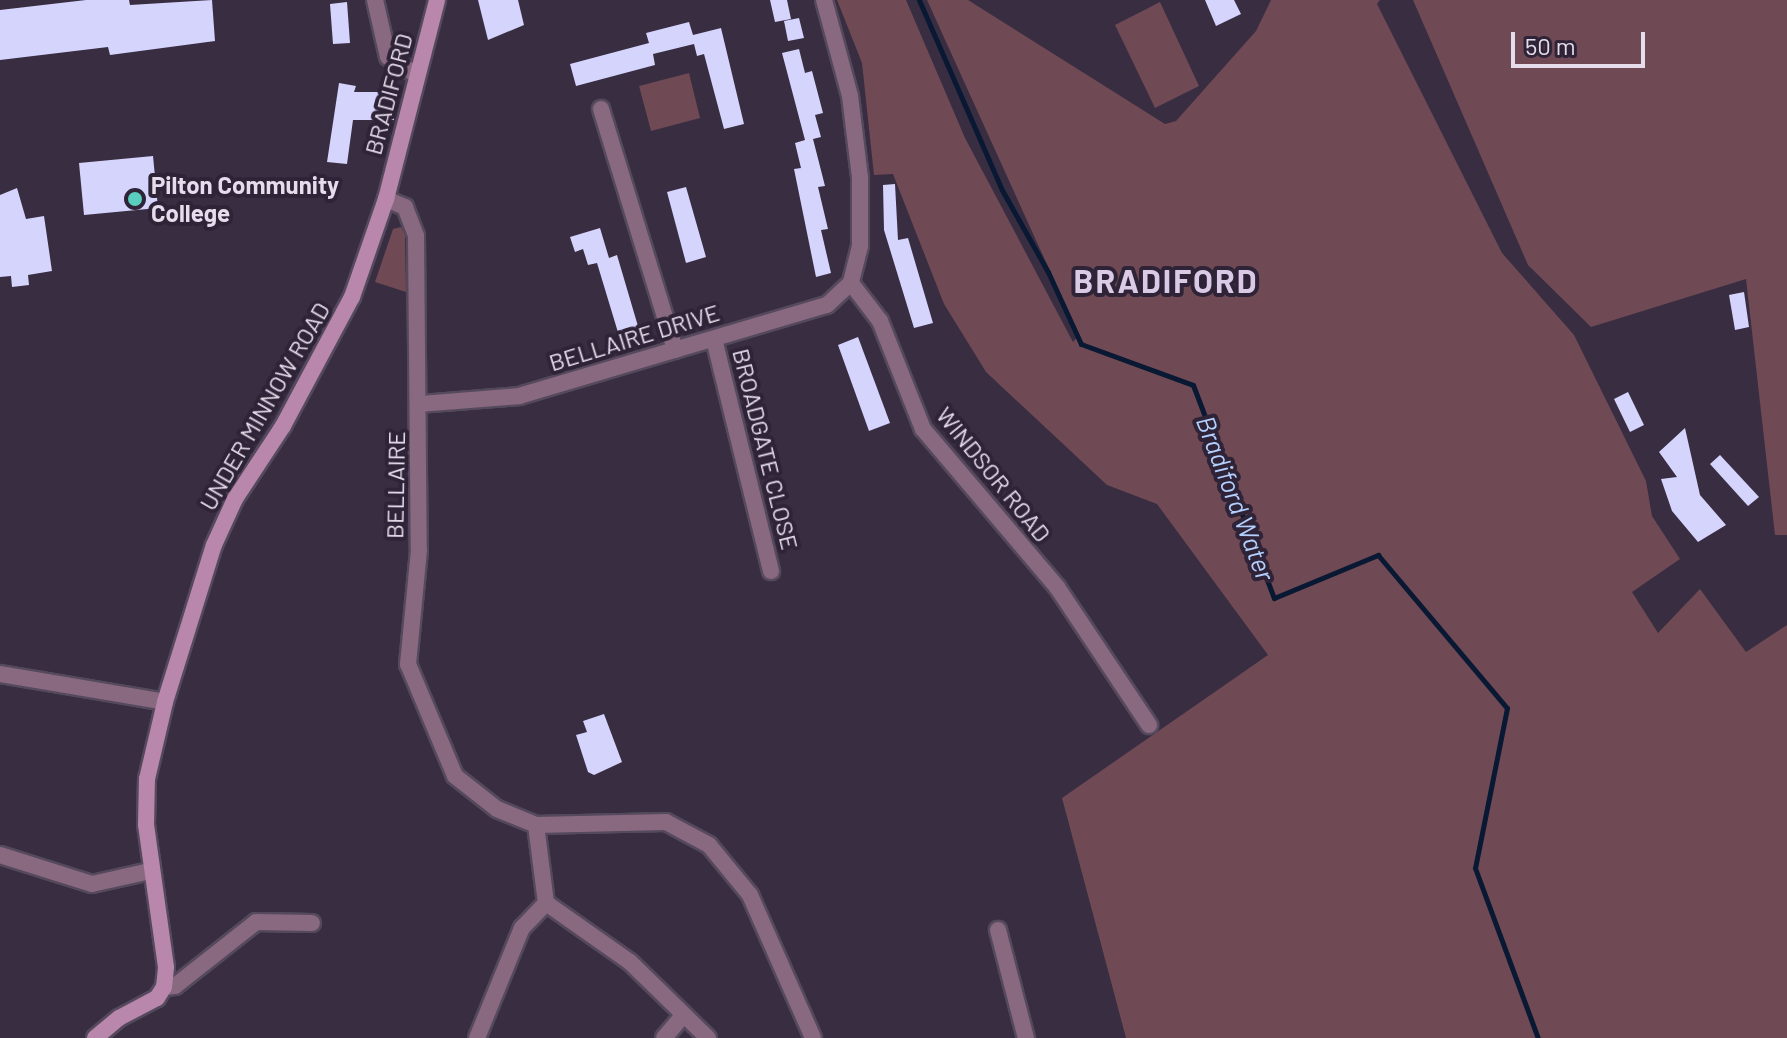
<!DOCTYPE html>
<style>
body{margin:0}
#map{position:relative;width:1787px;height:1038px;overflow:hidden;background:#392d42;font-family:Barlow,sans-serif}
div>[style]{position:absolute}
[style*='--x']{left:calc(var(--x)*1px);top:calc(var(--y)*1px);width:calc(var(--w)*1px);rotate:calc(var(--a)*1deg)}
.green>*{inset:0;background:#6f4953}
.stream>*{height:5px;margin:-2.5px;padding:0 2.5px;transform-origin:2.5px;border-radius:2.5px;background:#091933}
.building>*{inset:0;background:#d5d4fd}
.roads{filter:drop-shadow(2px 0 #55495d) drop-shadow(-2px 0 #55495d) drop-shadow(0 2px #55495d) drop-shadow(0 -2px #55495d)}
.street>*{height:16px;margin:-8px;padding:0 8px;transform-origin:8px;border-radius:8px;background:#896980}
.secondary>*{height:16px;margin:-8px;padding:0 8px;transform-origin:8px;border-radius:8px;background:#b987ac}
.dots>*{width:22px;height:22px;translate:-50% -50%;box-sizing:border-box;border:4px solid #2f2338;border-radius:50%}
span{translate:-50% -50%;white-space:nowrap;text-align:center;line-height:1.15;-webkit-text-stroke:8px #2f2338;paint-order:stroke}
.street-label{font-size:24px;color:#e5ddeb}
.poi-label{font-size:24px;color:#e5ddeb;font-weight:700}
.left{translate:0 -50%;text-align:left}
.water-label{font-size:26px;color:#b4cffc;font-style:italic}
.district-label{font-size:32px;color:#dacae6;font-weight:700;letter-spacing:2px}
.scale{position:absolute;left:1511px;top:32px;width:134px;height:36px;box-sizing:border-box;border:4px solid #e5ddeb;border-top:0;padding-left:10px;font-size:24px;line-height:28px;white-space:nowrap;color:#e5ddeb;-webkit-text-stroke:6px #2f2338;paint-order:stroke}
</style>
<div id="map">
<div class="green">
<i style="clip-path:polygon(837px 0,906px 0,965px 138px,1073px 342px,1079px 335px,927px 0,968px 0,1165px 124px,1176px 121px,1256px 31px,1271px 0,1380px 0,1377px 4px,1502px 253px,1574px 335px,1646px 481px,1652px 516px,1680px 559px,1632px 592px,1658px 633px,1700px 589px,1746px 652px,1787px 625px,1787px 1038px,1126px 1038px,1062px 798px,1268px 655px,1157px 504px,1107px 485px,986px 372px,944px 304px,893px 174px,874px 175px,862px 63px)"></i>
<i style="clip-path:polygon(1413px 0,1787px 0,1787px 535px,1775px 535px,1746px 279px,1591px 327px,1528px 265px)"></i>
<i style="clip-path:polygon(1160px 2px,1199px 86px,1155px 108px,1115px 25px)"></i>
<i style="clip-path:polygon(689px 73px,700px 118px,651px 131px,639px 86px)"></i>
<i style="clip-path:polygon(401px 227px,405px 232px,406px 292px,375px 282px,393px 229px)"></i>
</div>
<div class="stream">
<i style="--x:919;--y:0;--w:207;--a:66.4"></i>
<i style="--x:1002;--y:190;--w:94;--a:60.7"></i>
<i style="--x:1048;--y:272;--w:79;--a:65.4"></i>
<i style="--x:1081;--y:344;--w:119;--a:20.1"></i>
<i style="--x:1193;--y:385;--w:228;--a:69.2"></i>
<i style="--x:1274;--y:598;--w:113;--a:-22.5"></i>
<i style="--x:1378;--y:555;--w:200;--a:49.9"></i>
<i style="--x:1507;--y:708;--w:163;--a:101.3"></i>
<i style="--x:1475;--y:868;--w:181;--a:69.7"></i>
</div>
<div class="building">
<i style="clip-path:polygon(86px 0,129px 0,130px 5px,212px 0,215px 41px,110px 55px,108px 47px,0 60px,0 10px)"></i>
<i style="clip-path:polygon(478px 0,518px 0,524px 25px,488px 40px)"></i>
<i style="clip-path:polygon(770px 0,787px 0,791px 19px,775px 22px)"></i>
<i style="clip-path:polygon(1205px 0,1234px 0,1241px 14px,1216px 26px)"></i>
<i style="clip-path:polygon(347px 2px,350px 43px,333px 44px,330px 4px)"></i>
<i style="clip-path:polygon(799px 18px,804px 38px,788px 41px,784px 21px)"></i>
<i style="clip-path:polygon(689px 22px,693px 35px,721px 28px,744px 124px,724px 129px,704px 54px,697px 56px,694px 44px,653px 54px,655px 65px,576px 86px,570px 64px,649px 43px,646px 33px)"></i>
<i style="clip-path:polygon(799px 49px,805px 73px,812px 71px,823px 113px,815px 115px,821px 137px,813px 139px,825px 186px,818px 187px,828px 229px,821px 230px,831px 273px,816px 277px,794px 169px,801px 168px,795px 143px,805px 140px,782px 53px)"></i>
<i style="clip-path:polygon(339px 83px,356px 86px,354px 92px,388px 92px,388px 101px,394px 101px,394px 120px,353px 120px,347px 164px,327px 162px)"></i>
<i style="clip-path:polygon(153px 156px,158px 208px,84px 215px,79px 163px)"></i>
<i style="clip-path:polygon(895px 184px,898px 240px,908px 238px,933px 323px,914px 328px,884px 230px,883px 185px)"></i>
<i style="clip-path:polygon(686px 187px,706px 257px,686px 263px,667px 192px)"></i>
<i style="clip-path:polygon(17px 188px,26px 219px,44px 216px,52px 271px,28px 275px,29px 285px,12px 287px,11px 276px,0 277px,0 195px)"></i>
<i style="clip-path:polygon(600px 228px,609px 258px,617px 255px,640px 333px,620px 339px,597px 263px,588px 265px,583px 249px,575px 252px,570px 237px)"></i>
<i style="clip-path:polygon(1744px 292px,1749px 327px,1735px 330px,1729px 295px)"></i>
<i style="clip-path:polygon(858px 337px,890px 423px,869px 431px,838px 345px)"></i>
<i style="clip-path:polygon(1628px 392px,1644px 425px,1630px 432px,1614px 399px)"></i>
<i style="clip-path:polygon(1685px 428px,1700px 495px,1726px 525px,1698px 542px,1672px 511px,1661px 479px,1677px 477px,1659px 452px)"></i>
<i style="clip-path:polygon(1720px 455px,1759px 497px,1748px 506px,1710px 464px)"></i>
<i style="clip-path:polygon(604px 714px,622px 762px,594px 775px,588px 772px,576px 735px,587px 732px,583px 721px)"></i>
</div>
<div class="roads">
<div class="street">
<i style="--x:375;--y:0;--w:58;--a:77.2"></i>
<i style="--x:388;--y:57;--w:34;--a:32"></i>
<i style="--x:824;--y:0;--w:99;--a:74.8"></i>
<i style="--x:850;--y:96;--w:83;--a:83"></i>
<i style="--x:860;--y:178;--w:68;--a:90"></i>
<i style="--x:860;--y:246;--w:38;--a:104"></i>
<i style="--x:851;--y:283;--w:48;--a:52.7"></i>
<i style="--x:880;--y:321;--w:116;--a:68.3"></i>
<i style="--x:923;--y:429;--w:207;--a:49.7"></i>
<i style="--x:1057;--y:587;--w:166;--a:56.3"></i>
<i style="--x:601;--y:109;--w:252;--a:72.9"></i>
<i style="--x:386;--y:199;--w:21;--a:23"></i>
<i style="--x:405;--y:207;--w:31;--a:69"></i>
<i style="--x:416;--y:236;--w:314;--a:89.5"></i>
<i style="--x:419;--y:550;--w:115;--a:95.5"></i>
<i style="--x:408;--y:664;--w:121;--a:67.2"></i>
<i style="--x:455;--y:776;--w:53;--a:38.2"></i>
<i style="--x:497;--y:809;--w:42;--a:22.3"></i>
<i style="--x:536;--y:825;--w:130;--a:-1.3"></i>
<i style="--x:666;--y:822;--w:49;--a:28.1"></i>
<i style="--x:709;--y:845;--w:65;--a:50.6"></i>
<i style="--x:750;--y:895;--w:156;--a:66.2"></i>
<i style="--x:714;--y:339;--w:239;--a:76.2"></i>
<i style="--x:420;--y:404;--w:99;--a:-4.6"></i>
<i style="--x:519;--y:396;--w:321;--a:-16.5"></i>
<i style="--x:827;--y:305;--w:33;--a:-43"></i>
<i style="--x:0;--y:674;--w:167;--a:9.6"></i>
<i style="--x:536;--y:825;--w:79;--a:82.7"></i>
<i style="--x:546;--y:903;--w:103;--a:35.1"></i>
<i style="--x:630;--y:962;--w:109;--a:44.3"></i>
<i style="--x:0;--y:855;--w:96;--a:17.5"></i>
<i style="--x:92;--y:884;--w:59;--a:-12.6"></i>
<i style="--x:998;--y:930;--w:112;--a:75.5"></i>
<i style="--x:164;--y:987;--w:11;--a:-5"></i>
<i style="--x:175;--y:986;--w:103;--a:-38.3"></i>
<i style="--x:256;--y:922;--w:56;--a:1"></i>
<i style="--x:477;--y:1038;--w:119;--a:-67.8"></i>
<i style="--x:522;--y:928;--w:35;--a:-46"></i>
<i style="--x:664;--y:1038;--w:30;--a:-50"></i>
</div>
<div class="secondary">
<i style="--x:95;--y:1038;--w:31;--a:-40"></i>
<i style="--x:119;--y:1018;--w:43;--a:-27.8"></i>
<i style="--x:157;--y:998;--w:13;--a:-58"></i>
<i style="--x:164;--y:987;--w:20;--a:-84"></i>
<i style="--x:166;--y:967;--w:143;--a:-98"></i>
<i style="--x:146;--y:825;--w:46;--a:-88.8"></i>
<i style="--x:147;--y:779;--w:79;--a:-76.8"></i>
<i style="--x:165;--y:702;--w:164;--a:-72.7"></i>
<i style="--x:214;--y:545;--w:51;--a:-65.5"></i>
<i style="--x:235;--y:499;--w:87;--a:-56.7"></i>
<i style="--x:283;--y:426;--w:146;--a:-61.9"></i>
<i style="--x:352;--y:297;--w:104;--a:-70.9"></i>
<i style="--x:386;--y:199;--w:205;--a:-75.6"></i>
</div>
</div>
<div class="dots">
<i style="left:135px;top:199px;background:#59cebf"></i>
</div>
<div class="street-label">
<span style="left:388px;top:94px;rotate:-75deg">BRADIFORD</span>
<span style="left:634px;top:337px;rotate:-17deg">BELLAIRE DRIVE</span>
<span style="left:264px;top:406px;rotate:-60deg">UNDER MINNOW ROAD</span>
<span style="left:766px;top:449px;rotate:76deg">BROADGATE CLOSE</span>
<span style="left:994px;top:474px;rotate:51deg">WINDSOR ROAD</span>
<span style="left:395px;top:485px;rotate:-89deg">BELLAIRE</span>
</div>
<div class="poi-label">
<span class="left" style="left:151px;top:199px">Pilton Community<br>College</span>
</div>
<div class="water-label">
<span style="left:1236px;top:498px;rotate:69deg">Bradiford Water</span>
</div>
<div class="district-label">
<span style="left:1166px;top:280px">BRADIFORD</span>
</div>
<div class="scale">50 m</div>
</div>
